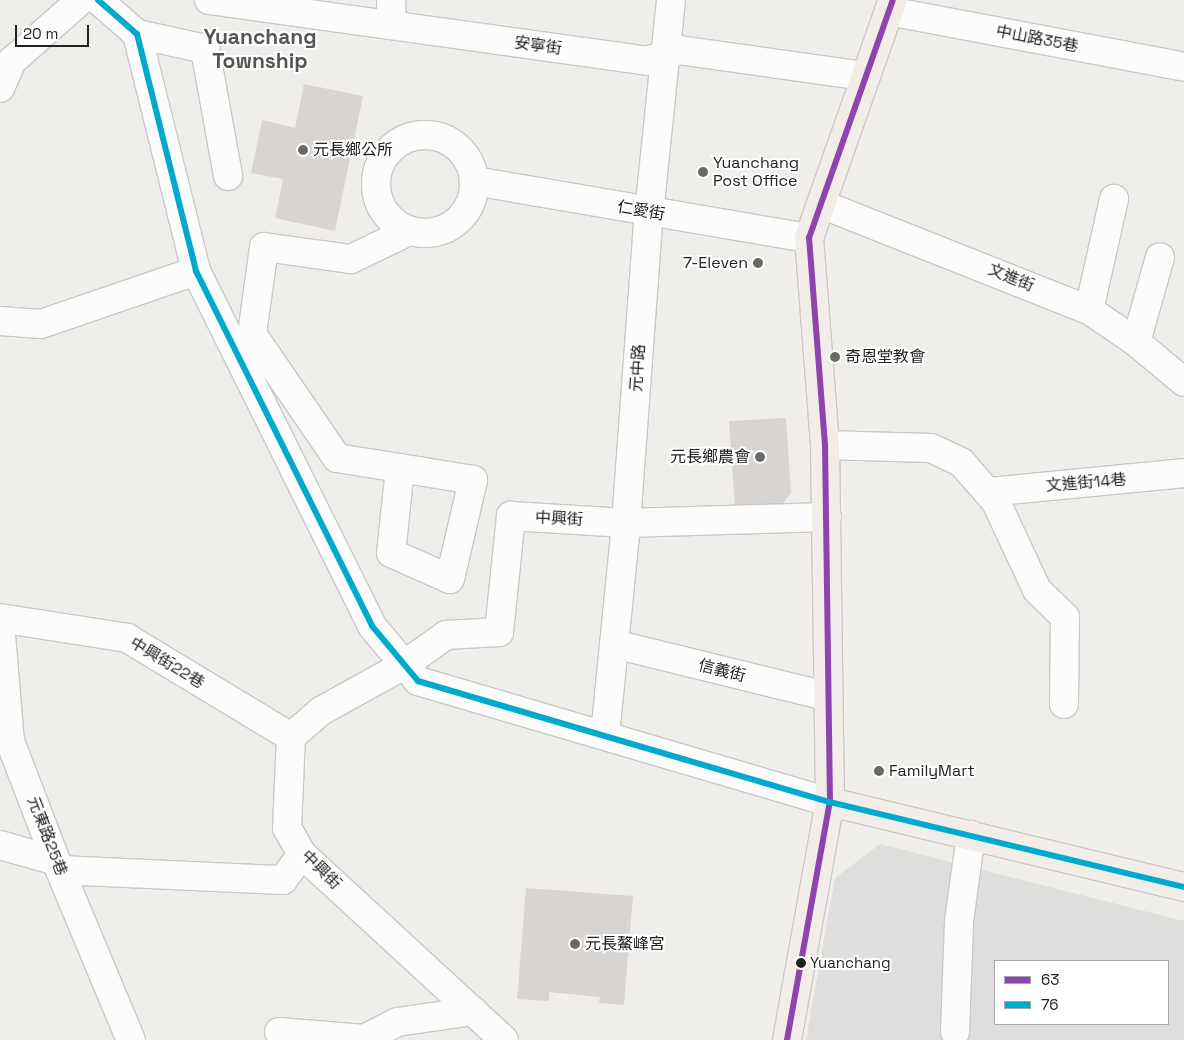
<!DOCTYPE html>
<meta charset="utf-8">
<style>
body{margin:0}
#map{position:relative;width:1184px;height:1040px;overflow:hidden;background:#f0eeeb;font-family:"Space Grotesk","Noto Sans TC",sans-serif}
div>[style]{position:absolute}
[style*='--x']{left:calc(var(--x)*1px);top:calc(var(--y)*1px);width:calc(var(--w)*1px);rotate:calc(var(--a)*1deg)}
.residential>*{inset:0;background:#dfdedc}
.building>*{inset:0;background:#d7d4d2}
.roads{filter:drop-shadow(1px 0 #c9c8c7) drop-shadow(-1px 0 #c9c8c7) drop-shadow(0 1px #c9c8c7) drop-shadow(0 -1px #c9c8c7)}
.minor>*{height:28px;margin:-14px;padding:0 14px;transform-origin:14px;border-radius:14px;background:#fdfcfc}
.minor>.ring{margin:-14px;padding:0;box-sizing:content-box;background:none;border:28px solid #fdfcfc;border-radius:50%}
.major>*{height:28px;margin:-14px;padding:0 14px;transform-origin:14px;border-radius:14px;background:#f3ede7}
.bus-1>*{height:6px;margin:-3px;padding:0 3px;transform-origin:3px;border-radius:3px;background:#8e44ad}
.bus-2>*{height:6px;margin:-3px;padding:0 3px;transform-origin:3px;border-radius:3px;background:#00a9ce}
.dots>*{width:14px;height:14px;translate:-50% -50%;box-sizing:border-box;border:2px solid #fff;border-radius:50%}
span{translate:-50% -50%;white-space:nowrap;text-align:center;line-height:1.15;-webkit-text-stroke:4px #fff;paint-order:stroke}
.bus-label{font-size:15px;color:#222}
.left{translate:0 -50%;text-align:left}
.street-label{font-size:16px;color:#222}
.poi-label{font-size:16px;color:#222}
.right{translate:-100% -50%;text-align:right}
.district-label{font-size:21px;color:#555;font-weight:700}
.legend{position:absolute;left:994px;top:960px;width:175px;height:65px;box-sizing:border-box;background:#fff;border:1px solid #a7a7a7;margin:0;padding:6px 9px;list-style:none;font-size:15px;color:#222}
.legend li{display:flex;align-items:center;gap:10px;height:25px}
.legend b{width:25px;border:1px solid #a7a7a7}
.scale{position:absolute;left:15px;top:25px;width:74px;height:22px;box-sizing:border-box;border:2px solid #222;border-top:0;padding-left:6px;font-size:15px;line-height:18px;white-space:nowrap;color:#222;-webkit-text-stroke:4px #fff;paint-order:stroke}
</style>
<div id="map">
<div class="residential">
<i style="clip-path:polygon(evenodd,880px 844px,1184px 921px,1184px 1040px,806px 1040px,835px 878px,880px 844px,995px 961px,1168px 961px,1168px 1024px,995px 1024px,995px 961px)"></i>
</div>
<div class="building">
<i style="clip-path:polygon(304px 84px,363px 96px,335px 231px,275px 218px,283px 179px,251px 173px,262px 120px,295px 128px)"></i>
<i style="clip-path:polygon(786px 418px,791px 493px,777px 510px,735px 508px,729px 421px)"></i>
<i style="clip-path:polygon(526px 888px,633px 896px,624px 1005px,599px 1003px,600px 997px,549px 992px,549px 1001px,517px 999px)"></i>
</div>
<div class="roads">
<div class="minor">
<i style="--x:98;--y:0;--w:52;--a:41.1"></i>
<i style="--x:137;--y:34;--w:244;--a:76"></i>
<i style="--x:196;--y:271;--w:396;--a:63.6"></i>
<i style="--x:372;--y:626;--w:72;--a:50.1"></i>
<i style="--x:418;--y:681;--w:429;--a:16.4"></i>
<i style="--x:209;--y:0;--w:442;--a:7.9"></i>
<i style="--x:647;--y:61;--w:34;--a:-19"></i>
<i style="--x:679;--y:50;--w:188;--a:8"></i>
<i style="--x:391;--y:0;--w:25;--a:88"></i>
<i style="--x:889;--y:11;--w:300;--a:10.7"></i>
<i style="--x:137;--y:34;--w:70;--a:12.4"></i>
<i style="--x:205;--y:49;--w:129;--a:79.7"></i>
<i style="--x:0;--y:88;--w:30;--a:-66"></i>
<i style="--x:12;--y:61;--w:92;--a:-41.5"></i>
<i class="ring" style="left:376px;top:135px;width:70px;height:70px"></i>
<i style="--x:474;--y:181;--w:340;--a:9.7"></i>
<i style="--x:821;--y:204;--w:288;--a:21.6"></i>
<i style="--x:1089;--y:310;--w:57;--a:34.2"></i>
<i style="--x:1136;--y:342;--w:62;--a:39.8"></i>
<i style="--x:1089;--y:310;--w:114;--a:-77.3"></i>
<i style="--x:0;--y:321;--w:41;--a:4.2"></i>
<i style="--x:41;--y:324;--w:164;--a:-18.9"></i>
<i style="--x:1136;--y:342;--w:88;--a:-74.2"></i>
<i style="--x:825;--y:445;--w:106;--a:1.6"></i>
<i style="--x:931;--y:448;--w:33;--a:25"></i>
<i style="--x:961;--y:462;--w:53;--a:48.8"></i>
<i style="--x:996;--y:502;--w:97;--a:65"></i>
<i style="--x:1037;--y:590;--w:39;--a:44"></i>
<i style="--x:1065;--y:617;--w:87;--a:90.7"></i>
<i style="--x:400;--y:468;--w:85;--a:96"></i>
<i style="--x:391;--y:553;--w:64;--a:23.8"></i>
<i style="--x:450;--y:579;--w:102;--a:-76.9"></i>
<i style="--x:473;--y:480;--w:74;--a:-170.7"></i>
<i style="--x:400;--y:468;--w:64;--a:-171"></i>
<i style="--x:337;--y:458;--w:150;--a:-124.4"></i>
<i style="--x:252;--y:334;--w:88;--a:-82.1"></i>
<i style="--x:264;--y:247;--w:88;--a:7.9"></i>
<i style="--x:351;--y:259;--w:64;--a:-25.8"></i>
<i style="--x:988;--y:492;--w:197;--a:-5.5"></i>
<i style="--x:0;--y:618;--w:129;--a:8.9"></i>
<i style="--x:127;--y:638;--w:192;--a:31.1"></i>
<i style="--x:0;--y:623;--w:118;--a:85.2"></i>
<i style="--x:10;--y:741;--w:129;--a:69"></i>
<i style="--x:56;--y:861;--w:194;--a:67.3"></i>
<i style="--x:614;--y:644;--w:221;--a:13.8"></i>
<i style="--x:605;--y:735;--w:213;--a:-84.3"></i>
<i style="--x:626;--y:523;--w:311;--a:-85.8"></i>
<i style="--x:649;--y:213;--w:214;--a:-84.1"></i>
<i style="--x:0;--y:845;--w:58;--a:15.9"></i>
<i style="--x:60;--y:870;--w:223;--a:2.6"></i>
<i style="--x:283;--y:880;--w:32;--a:-54"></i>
<i style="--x:279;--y:1032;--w:85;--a:4.7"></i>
<i style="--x:364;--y:1039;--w:37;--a:-27"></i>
<i style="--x:397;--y:1022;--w:77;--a:-8.2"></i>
<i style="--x:955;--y:1032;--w:111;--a:-87.9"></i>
<i style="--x:959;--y:921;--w:87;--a:-82.1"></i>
<i style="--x:504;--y:1040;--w:275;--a:-137.4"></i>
<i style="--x:302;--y:854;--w:30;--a:-120"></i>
<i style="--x:287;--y:828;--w:91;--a:-87.5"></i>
<i style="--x:291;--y:737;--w:40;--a:-41"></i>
<i style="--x:321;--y:711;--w:95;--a:-29"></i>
<i style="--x:404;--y:665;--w:52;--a:-35.5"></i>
<i style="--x:446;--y:635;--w:53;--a:-3.2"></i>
<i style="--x:499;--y:632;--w:117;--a:-84.1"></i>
<i style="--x:511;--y:516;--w:115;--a:3.5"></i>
<i style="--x:626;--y:523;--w:201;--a:-1.7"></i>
</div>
<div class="major">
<i style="--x:830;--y:802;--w:364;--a:13.5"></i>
<i style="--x:787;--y:1040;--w:242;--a:-79.8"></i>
<i style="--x:830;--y:802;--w:357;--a:-90.8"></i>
<i style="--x:825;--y:445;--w:208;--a:-94.4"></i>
<i style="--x:809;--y:238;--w:252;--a:-70.6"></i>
</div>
</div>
<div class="bus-1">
<i style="--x:787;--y:1040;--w:242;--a:-79.8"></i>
<i style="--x:830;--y:802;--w:357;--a:-90.8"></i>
<i style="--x:825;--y:445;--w:208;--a:-94.4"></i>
<i style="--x:809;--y:238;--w:252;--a:-70.6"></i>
</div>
<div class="bus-2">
<i style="--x:98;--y:0;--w:52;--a:41.1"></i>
<i style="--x:137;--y:34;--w:244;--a:76"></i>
<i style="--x:196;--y:271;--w:396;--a:63.6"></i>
<i style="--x:372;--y:626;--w:72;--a:50.1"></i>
<i style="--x:418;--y:681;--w:429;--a:16.4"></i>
<i style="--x:830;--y:802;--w:364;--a:13.5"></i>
</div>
<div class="dots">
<i style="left:303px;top:150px;background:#6a6968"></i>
<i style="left:703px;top:172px;background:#6a6968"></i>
<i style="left:758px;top:263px;background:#6a6968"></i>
<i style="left:835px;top:357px;background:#6a6968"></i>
<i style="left:760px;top:457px;background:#6a6968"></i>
<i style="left:879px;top:771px;background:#6a6968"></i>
<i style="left:575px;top:944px;background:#6a6968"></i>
<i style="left:801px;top:963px;background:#222"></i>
</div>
<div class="bus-label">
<span class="left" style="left:810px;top:963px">Yuanchang</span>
</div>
<div class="street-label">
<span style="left:1037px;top:39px;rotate:11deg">中山路35巷</span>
<span style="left:538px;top:46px;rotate:8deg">安寧街</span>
<span style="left:641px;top:211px;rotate:10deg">仁愛街</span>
<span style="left:1011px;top:278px;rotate:22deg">文進街</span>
<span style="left:638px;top:368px;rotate:-86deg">元中路</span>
<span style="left:1086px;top:483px;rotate:-5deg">文進街14巷</span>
<span style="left:559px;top:519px;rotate:3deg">中興街</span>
<span style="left:167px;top:663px;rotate:31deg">中興街22巷</span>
<span style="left:722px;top:671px;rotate:14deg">信義街</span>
<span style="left:47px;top:836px;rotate:69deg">元東路25巷</span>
<span style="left:321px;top:870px;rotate:45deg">中興街</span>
</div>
<div class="poi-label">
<span class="left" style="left:313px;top:150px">元長鄉公所</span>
<span class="left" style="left:713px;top:172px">Yuanchang<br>Post Office</span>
<span class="right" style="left:748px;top:263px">7-Eleven</span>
<span class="left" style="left:845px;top:357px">奇恩堂教會</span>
<span class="right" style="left:750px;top:457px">元長鄉農會</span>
<span class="left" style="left:889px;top:771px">FamilyMart</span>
<span class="left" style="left:585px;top:944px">元長鰲峰宮</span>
</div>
<div class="district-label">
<span style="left:260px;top:49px">Yuanchang<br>Township</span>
</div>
<ul class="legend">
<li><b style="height:6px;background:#8e44ad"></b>63</li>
<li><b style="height:6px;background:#00a9ce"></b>76</li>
</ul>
<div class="scale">20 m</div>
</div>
